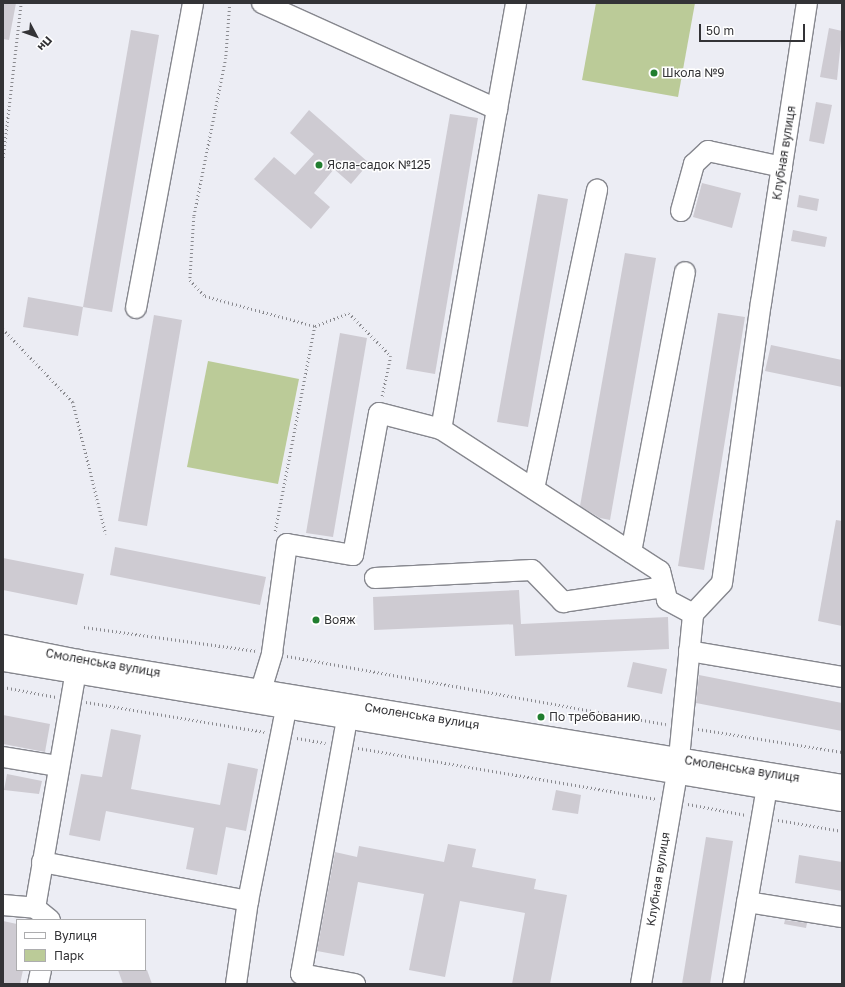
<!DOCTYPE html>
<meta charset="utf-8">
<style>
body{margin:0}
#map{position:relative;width:845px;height:987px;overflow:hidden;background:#ecedf4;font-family:"Golos Text",sans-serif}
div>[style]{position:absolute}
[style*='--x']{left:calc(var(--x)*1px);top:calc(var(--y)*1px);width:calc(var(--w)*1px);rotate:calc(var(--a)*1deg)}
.green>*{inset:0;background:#bbcb98}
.building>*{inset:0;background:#cecbd2}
.path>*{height:2.5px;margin-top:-1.25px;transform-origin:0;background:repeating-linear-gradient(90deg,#8a8a8f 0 1px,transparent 0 4px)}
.roads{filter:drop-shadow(1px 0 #86878e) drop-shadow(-1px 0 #86878e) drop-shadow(0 1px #86878e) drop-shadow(0 -1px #86878e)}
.minor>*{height:20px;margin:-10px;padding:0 10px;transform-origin:10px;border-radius:10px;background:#fff}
.dots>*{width:11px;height:11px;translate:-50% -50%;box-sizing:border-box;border:2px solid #fff;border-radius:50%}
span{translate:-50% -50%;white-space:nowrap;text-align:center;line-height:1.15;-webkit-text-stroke:3px #fff;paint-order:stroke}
.poi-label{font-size:12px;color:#333336}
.left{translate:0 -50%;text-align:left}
.street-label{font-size:12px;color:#333336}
.frame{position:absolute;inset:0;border:4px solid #333336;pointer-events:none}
.legend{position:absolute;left:16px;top:919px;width:130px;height:52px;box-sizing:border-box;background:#fff;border:1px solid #adadaf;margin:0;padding:5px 7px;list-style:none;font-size:12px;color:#333336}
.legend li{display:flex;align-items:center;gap:8px;height:20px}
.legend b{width:20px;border:1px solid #adadaf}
.north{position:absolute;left:16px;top:16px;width:40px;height:40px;-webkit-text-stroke:3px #fff;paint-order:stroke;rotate:131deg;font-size:11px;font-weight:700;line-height:16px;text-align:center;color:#333336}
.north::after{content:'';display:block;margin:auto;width:14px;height:18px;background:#333336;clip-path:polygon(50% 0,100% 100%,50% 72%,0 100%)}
.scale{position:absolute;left:699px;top:24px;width:106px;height:18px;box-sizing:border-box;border:2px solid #333336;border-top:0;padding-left:5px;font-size:12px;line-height:14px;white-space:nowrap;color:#333336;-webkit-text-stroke:3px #fff;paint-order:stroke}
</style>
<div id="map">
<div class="green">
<i style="clip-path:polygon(596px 3px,695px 3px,678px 97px,582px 80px)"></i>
<i style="clip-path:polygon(208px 361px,299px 379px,278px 484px,187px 467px)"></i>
</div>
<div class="building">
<i style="clip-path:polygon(3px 3px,16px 3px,9px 40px,3px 39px)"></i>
<i style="clip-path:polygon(829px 28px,842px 31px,837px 80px,820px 77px)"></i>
<i style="clip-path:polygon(131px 30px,159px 35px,112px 312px,83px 307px)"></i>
<i style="clip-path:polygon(816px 102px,832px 105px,824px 144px,809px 141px)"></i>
<i style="clip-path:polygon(309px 110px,369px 163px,351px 184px,334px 169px,314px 193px,330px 207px,311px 229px,254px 179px,274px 157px,295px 175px,314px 154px,290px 133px)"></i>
<i style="clip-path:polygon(450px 114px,478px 118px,435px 374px,406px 369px)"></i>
<i style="clip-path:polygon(702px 183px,741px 193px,732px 228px,693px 217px)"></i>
<i style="clip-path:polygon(538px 194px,568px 199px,528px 427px,497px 422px)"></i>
<i style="clip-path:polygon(799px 195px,819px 199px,817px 211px,797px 207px)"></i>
<i style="clip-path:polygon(793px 230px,827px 237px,825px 247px,791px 241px)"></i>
<i style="clip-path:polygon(625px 253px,656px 258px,610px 520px,600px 518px,580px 506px)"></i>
<i style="clip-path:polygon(28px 297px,83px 307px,78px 336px,23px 327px)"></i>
<i style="clip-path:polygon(718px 313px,745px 317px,704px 570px,678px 566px)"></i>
<i style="clip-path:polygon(154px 315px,182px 320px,147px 526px,118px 521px)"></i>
<i style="clip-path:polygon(340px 333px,367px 338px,333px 537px,306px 533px)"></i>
<i style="clip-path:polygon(771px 345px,842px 360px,842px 387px,765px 371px)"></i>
<i style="clip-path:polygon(836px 520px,842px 521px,842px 626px,818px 621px)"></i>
<i style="clip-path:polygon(115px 547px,266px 577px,260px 605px,110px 575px)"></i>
<i style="clip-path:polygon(3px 558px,84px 574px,77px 605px,3px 590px)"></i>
<i style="clip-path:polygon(519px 590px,521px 624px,668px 617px,669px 649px,515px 656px,513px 624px,519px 624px,374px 630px,373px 597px)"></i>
<i style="clip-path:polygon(633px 662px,667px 669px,662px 694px,627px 687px)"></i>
<i style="clip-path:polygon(699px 675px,842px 703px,842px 731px,696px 703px)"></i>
<i style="clip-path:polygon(3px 715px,50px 724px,45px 752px,3px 744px)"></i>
<i style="clip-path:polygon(111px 729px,141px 735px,131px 789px,220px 805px,228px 763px,258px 769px,246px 831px,226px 827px,217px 875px,186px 869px,194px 828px,106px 811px,100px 841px,69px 835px,81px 774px,102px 777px)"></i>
<i style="clip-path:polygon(7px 774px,42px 781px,39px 794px,4px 790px)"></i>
<i style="clip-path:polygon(556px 790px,581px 795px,578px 814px,552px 810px)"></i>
<i style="clip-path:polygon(706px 837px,733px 841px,710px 984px,682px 984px)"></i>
<i style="clip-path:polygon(448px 844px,476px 849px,472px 867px,536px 879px,534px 889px,567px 895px,550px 984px,512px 984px,525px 913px,460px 901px,445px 977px,409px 970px,424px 894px,358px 882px,344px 956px,317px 951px,335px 852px,357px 857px,359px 846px,444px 862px)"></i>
<i style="clip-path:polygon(799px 855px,842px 862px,842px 891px,795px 883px)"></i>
<i style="clip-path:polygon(785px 920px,807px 923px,806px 928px,784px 924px)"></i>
<i style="clip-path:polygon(3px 921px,17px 924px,17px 970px,23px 970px,20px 984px,3px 984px)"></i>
<i style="clip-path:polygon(118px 970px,147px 970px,152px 984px,123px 984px)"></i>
</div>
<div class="path">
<i style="--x:230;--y:3;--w:55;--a:94.2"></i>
<i style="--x:226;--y:58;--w:162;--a:101.4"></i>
<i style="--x:194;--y:217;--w:63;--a:93.6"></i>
<i style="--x:190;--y:280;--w:22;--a:47"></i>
<i style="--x:205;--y:296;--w:114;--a:15.3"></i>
<i style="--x:315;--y:326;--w:211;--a:100.9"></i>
<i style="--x:3;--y:158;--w:156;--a:-83.4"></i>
<i style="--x:315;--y:326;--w:36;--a:-21"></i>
<i style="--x:349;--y:313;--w:60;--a:45.7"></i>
<i style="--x:391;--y:356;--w:43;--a:102.1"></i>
<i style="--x:3;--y:329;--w:101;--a:46.2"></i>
<i style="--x:73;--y:402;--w:136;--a:76"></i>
<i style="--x:84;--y:627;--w:174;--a:7.9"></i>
<i style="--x:287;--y:656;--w:385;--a:10.2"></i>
<i style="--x:3;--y:687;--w:54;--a:10.7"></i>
<i style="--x:86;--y:702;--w:181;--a:9.5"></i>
<i style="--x:698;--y:729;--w:146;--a:9.1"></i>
<i style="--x:297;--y:738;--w:29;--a:10"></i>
<i style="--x:358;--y:748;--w:303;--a:9.7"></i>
<i style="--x:688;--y:804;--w:59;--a:10.7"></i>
<i style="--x:778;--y:820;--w:65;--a:9.8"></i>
</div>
<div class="roads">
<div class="minor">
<i style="--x:262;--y:3;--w:258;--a:24.3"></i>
<i style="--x:497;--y:109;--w:325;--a:99.9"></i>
<i style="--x:441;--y:429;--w:261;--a:33"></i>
<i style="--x:660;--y:571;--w:30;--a:76"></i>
<i style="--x:667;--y:600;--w:30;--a:28"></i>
<i style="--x:497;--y:109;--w:108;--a:-79.8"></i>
<i style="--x:681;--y:211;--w:49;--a:-74.5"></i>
<i style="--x:694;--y:164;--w:19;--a:-43"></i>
<i style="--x:708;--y:151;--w:76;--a:12.2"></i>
<i style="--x:136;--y:308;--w:310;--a:-79.4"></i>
<i style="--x:534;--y:489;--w:306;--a:-78.1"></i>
<i style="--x:631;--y:552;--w:285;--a:-79.1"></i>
<i style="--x:375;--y:578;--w:157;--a:-2.9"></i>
<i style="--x:532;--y:570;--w:45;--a:45.9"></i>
<i style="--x:563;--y:602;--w:102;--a:-8.4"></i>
<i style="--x:3;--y:645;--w:76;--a:11.3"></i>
<i style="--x:78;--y:660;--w:774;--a:9.29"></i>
<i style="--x:689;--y:651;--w:155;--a:9.6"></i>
<i style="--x:3;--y:661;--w:851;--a:9.47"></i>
<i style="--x:261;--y:690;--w:39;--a:-73"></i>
<i style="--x:272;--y:653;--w:110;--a:-82.2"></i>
<i style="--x:287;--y:544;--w:67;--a:9.5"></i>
<i style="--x:353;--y:555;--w:144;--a:-79.6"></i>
<i style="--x:379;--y:413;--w:64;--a:14.5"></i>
<i style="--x:347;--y:719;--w:259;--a:100.2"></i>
<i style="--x:301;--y:974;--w:55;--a:10.5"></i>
<i style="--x:3;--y:757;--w:56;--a:9.3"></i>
<i style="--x:679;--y:758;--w:145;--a:-84.4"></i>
<i style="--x:693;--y:614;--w:42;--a:-46.9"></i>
<i style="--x:722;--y:583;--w:283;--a:-82.1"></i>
<i style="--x:761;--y:303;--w:304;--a:-81.3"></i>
<i style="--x:42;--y:862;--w:210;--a:10.7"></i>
<i style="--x:747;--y:902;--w:96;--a:9"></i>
<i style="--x:3;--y:905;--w:32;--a:5"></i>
<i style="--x:50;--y:920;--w:19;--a:-141"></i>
<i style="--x:35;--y:908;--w:252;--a:-80.2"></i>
<i style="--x:38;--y:984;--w:14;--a:-78"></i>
<i style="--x:236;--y:984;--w:84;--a:-81.8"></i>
<i style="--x:248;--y:901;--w:196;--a:-78.8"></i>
<i style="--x:641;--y:984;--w:213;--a:-80.3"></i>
<i style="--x:733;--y:984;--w:212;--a:-80.2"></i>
</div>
</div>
<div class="dots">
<i style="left:654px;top:73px;background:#217e2f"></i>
<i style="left:319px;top:165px;background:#217e2f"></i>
<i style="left:316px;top:620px;background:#217e2f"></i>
<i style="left:541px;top:717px;background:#217e2f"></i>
</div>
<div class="poi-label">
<span class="left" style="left:662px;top:73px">Школа №9</span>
<span class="left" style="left:327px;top:165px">Ясла-садок №125</span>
<span class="left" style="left:324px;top:620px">Вояж</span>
<span class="left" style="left:549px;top:717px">По требованию</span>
</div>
<div class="street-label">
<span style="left:784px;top:153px;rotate:-81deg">Клубная вулиця</span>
<span style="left:103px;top:663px;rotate:10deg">Смоленська вулиця</span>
<span style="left:422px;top:716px;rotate:9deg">Смоленська вулиця</span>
<span style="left:742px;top:769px;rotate:9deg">Смоленська вулиця</span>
<span style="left:658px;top:879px;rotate:-81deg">Клубная вулиця</span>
</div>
<div class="frame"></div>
<ul class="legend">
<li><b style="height:5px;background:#fff"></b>Вулиця</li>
<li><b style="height:11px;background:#bbcb98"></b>Парк</li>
</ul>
<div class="north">Пн</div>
<div class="scale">50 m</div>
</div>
